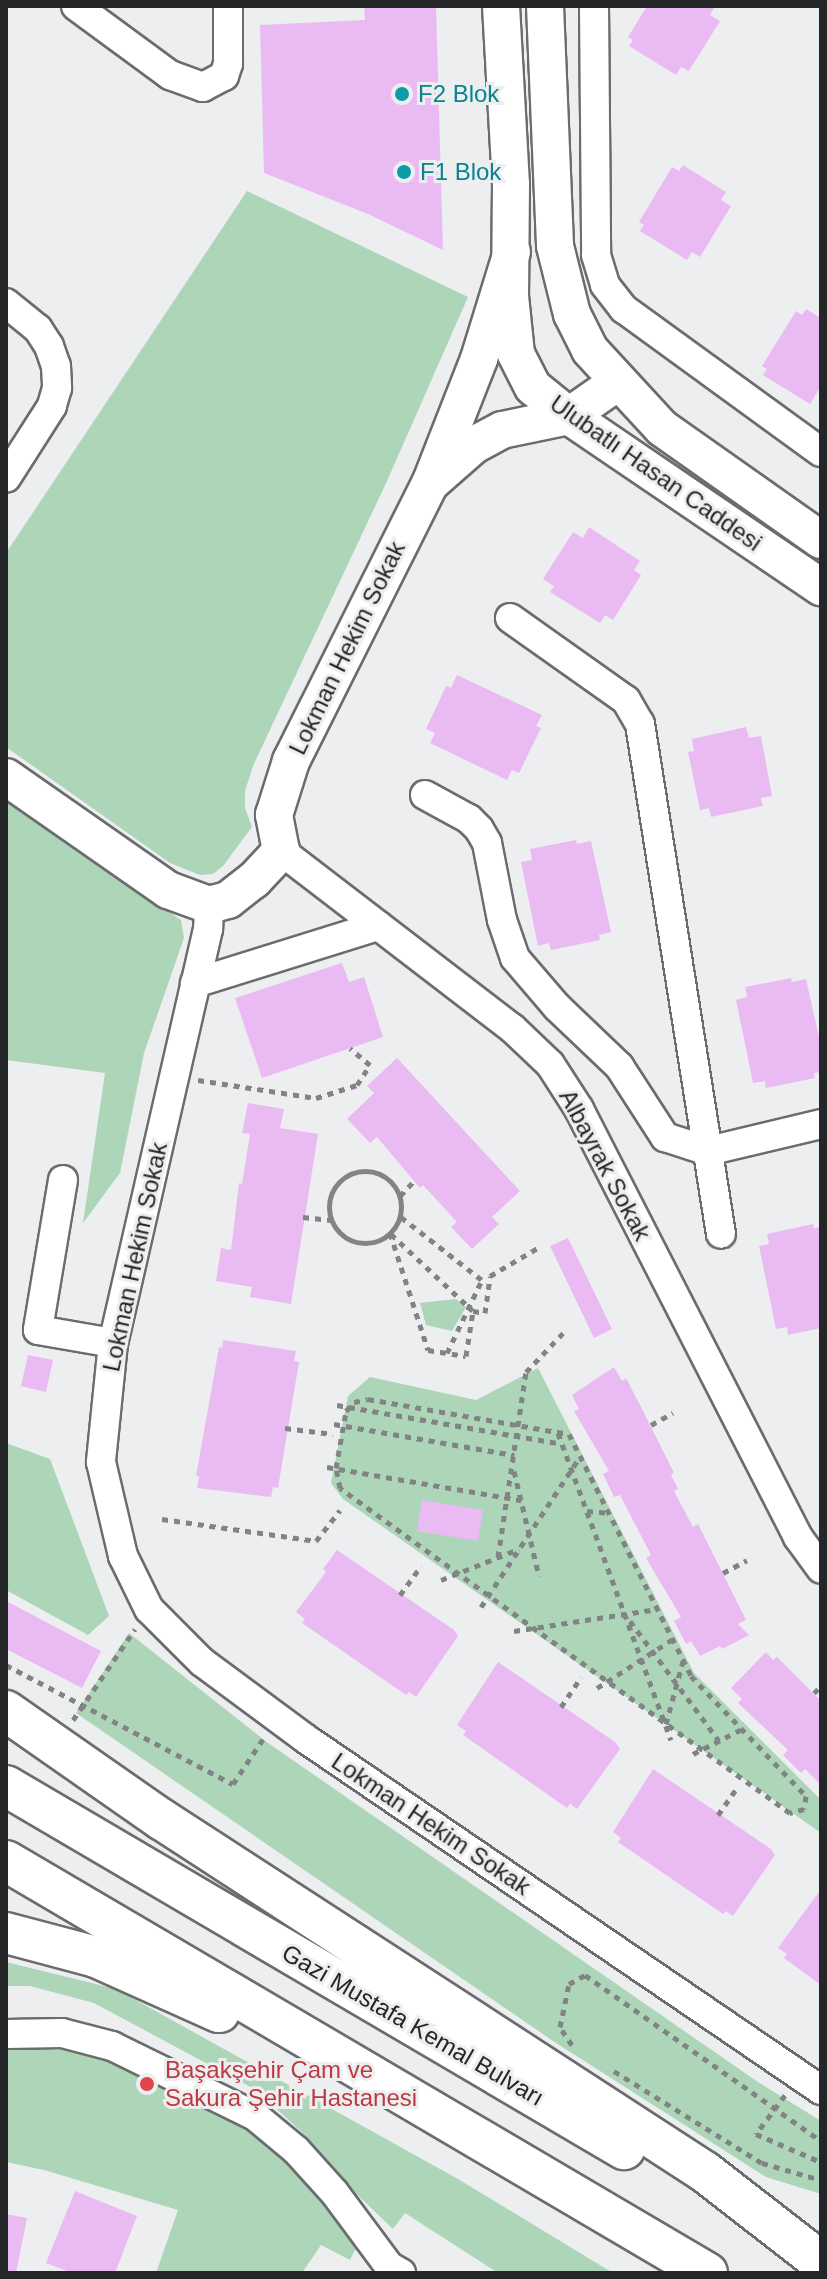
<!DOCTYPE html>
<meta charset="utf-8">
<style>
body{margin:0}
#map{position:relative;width:827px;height:2279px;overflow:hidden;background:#edeef0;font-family:Arial,sans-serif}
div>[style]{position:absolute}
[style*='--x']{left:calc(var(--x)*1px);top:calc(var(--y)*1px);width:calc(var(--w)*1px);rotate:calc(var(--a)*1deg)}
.green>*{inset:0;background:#add5b8}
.building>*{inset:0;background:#eabbf2}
.path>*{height:5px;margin-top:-2.5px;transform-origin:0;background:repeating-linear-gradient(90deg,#828384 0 6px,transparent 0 12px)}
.path>.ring{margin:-2.5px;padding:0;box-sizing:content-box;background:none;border:5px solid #828384;border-radius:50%}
.roads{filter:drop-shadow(2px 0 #6b6c6e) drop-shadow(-2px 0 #6b6c6e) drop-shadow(0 2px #6b6c6e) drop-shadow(0 -2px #6b6c6e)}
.minor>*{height:28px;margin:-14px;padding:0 14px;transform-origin:14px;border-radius:14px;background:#fff}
.major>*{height:36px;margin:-18px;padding:0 18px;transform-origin:18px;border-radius:18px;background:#fff}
.highway>*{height:40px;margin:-20px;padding:0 20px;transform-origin:20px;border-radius:20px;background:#fff}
.dots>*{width:22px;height:22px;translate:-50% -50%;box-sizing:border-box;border:4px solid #edeef0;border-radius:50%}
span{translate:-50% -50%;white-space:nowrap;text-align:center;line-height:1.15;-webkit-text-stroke:6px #edeef0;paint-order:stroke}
.culture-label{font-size:24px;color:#0d838f}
.left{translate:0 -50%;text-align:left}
.street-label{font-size:24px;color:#252627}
.health-label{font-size:24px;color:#be3a42}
.frame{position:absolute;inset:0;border:8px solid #252627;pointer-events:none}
</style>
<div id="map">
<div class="green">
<i style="clip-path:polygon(247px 191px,468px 297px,387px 481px,253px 766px,245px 791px,245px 808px,252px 827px,223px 866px,213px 874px,200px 875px,170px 863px,6px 747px,6px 553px)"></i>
<i style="clip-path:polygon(6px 800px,181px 920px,184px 938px,144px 1053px,120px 1173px,83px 1223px,105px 1073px,6px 1060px)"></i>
<i style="clip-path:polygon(456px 1299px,466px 1307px,452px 1331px,426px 1325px,420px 1303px)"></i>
<i style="clip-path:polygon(538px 1368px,694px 1673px,821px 1800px,821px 1833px,343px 1499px,331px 1483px,348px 1396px,370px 1377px,476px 1400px)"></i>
<i style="clip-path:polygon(6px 1443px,50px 1459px,109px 1616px,88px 1635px,6px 1590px)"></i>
<i style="clip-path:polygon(129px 1633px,268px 1743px,758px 2082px,821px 2121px,821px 2194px,766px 2177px,553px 2041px,76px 1713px)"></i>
<i style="clip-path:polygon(6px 1962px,116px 1989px,458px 2179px,613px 2273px,498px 2273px,405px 2213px,393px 2229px,341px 2179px,307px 2137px,256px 2090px,94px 2003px,30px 1986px,6px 1986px)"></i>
<i style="clip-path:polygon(21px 2045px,81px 2050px,130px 2066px,243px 2124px,293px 2156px,356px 2248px,350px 2260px,321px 2245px,302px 2273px,156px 2273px,178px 2210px,44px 2170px,6px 2162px,6px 2046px)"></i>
</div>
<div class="building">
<i style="clip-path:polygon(364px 6px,436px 6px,443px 250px,368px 214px,264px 173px,260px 25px,365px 20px)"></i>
<i style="clip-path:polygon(647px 6px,715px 6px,710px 15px,720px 21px,689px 71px,681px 67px,676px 75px,629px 46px,633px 40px,628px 37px)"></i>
<i style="clip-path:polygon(683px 165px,726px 192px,721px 200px,731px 206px,700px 257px,692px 252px,687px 260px,640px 231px,644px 225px,639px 222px,672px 167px,679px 171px)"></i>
<i style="clip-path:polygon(806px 309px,821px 318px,821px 386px,810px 404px,763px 375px,767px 369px,762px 366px,796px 311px,802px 315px)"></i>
<i style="clip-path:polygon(589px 527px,640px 561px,634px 570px,641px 575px,613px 620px,605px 615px,600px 623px,550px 592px,554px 586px,543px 579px,573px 532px,583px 538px)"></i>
<i style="clip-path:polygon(457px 675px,542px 715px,536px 726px,541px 728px,519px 773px,512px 770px,507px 780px,430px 743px,435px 733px,426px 729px,446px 686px,451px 688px)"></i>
<i style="clip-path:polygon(746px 727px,749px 738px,761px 736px,772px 796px,761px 798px,763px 806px,711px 817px,709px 808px,700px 810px,688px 752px,694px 751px,692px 739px)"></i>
<i style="clip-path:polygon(576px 840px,577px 844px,591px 841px,611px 932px,599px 935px,600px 940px,551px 950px,549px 943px,538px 946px,521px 862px,532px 860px,530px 849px)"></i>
<i style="clip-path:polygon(342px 963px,349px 982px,364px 977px,383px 1037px,262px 1078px,235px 998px)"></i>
<i style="clip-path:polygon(791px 978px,792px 982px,806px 979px,821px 1046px,821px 1072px,814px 1073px,815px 1078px,766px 1088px,765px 1081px,753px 1083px,736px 1000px,747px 997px,745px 987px)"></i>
<i style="clip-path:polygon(397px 1058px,520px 1191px,492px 1217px,499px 1224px,472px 1249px,451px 1227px,457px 1222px,423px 1185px,420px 1188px,414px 1181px,377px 1137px,370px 1143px,347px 1119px,374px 1093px,367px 1086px)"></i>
<i style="clip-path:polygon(248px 1103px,284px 1109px,280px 1128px,318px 1134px,291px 1304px,250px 1297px,252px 1287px,216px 1281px,221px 1248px,231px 1250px,239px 1183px,242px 1184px,250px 1134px,242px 1133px)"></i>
<i style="clip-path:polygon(813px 1224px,814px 1228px,821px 1227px,821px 1328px,788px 1335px,787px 1327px,776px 1329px,759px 1246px,769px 1244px,767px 1234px)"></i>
<i style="clip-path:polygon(568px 1238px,612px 1329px,594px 1338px,550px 1246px)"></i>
<i style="clip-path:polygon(223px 1340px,296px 1351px,294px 1361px,299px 1362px,278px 1488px,273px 1487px,271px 1497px,197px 1488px,199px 1476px,196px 1476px,219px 1347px,222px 1348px)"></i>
<i style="clip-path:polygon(28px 1355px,53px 1360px,46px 1392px,21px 1386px)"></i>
<i style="clip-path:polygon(614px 1367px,622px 1381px,626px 1378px,641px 1407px,674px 1473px,671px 1475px,678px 1489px,674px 1491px,693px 1527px,698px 1524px,746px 1620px,738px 1624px,749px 1635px,722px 1649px,720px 1646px,700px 1656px,691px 1641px,686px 1644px,674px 1621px,681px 1617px,646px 1558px,651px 1555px,620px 1495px,614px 1497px,603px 1474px,609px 1471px,574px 1411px,579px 1409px,572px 1395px)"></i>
<i style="clip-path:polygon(422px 1500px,483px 1510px,478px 1541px,417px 1531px)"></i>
<i style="clip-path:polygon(337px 1550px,454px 1630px,458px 1636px,416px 1697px,409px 1692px,406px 1695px,302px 1623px,305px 1619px,296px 1612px,326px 1572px,323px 1569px)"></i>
<i style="clip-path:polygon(6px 1601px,101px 1651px,82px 1688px,6px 1649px)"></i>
<i style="clip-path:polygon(766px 1652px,773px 1660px,777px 1657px,821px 1701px,821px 1785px,805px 1769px,801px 1773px,783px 1755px,788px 1750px,738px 1703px,742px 1699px,731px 1688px)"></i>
<i style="clip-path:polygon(498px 1662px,615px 1742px,620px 1749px,577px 1809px,570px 1804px,567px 1808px,463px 1735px,466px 1731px,457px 1725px)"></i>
<i style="clip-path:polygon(653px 1769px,771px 1849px,775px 1855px,733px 1916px,726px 1911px,723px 1914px,618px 1842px,621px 1838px,613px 1832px)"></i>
<i style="clip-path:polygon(821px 1889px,821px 1985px,784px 1958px,787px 1954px,778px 1948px)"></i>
<i style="clip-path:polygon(75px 2191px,137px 2216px,115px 2273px,72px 2273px,46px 2263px)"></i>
<i style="clip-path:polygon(6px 2214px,27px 2218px,16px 2273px,6px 2273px)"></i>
</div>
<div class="path">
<i style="--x:198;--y:1080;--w:119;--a:8.7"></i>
<i style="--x:316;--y:1098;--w:43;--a:-17.6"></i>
<i style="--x:357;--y:1085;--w:24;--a:-57"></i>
<i style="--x:370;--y:1065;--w:26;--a:-140"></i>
<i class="ring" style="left:329px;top:1171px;width:67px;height:67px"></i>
<i style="--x:400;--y:1196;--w:21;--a:-47"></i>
<i style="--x:303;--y:1217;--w:28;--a:6"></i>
<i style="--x:401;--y:1217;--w:103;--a:37.9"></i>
<i style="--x:390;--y:1233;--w:123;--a:72"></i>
<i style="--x:428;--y:1350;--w:38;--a:9"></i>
<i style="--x:466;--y:1356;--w:46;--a:-81.2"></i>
<i style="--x:473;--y:1311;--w:12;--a:9"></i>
<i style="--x:485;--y:1313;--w:37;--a:-82"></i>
<i style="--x:490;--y:1276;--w:59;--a:-30.5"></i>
<i style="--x:391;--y:1234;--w:112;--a:43.2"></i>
<i style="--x:447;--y:1353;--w:81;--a:-64.4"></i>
<i style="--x:368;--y:1399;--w:204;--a:9.9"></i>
<i style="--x:569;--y:1434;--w:271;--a:63.2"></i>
<i style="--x:691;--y:1676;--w:166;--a:46.2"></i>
<i style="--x:806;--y:1796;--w:13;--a:99"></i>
<i style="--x:804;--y:1809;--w:15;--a:164"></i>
<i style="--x:790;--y:1813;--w:555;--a:-144.16"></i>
<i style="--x:340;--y:1488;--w:20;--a:-101"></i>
<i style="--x:336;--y:1468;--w:58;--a:-80"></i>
<i style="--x:346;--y:1411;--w:12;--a:-48"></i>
<i style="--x:354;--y:1402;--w:14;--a:-12"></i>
<i style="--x:337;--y:1405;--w:228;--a:9.8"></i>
<i style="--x:334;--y:1424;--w:183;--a:9.8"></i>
<i style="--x:651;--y:1425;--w:25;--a:-29"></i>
<i style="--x:285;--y:1428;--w:48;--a:7.1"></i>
<i style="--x:558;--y:1433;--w:327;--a:69.8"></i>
<i style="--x:327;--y:1467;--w:197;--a:9.7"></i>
<i style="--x:514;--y:1471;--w:108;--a:76.6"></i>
<i style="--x:587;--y:1511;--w:21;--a:5"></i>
<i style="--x:162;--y:1519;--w:156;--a:8.1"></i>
<i style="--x:316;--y:1541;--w:39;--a:-52"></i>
<i style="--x:498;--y:1557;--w:187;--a:-81.4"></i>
<i style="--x:526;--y:1372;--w:55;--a:-46.5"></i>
<i style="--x:723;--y:1573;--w:27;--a:-28"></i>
<i style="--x:441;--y:1580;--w:84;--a:-21.7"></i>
<i style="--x:400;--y:1595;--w:36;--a:-54"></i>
<i style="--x:481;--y:1607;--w:180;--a:-56.6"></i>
<i style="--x:630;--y:1621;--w:149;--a:53.4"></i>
<i style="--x:514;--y:1631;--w:145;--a:-8.7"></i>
<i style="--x:6;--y:1665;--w:256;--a:27.7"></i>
<i style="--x:233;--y:1784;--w:54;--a:-56.3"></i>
<i style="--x:597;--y:1688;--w:90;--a:-32.8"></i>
<i style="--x:814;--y:1693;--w:10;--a:-45"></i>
<i style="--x:561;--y:1707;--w:36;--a:-56"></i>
<i style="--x:73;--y:1720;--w:110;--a:-55.7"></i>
<i style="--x:666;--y:1724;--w:65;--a:-74.9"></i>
<i style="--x:693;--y:1754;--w:55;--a:-27"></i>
<i style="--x:718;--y:1815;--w:35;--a:-55"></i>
<i style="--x:572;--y:2045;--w:22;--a:-124"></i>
<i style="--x:560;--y:2027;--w:44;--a:-78.2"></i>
<i style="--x:569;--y:1984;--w:18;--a:-29"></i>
<i style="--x:585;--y:1975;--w:289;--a:35.1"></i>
<i style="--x:614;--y:2071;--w:174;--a:31.9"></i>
<i style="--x:762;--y:2163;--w:61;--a:16.1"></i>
<i style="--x:785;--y:2095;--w:49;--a:126.6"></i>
<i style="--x:756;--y:2134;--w:71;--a:23.3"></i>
</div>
<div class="roads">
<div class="minor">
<i style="--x:76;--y:6;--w:117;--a:36.3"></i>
<i style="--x:170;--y:75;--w:35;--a:20"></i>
<i style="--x:203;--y:87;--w:24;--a:-28"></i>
<i style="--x:224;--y:76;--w:13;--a:-72"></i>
<i style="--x:228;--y:64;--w:58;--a:-90"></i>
<i style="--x:594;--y:6;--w:249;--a:89.5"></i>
<i style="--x:596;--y:255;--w:31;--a:73"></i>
<i style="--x:605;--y:285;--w:31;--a:52"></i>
<i style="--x:624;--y:309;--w:243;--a:36"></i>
<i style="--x:6;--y:303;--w:41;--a:39.1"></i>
<i style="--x:38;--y:329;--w:20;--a:57"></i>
<i style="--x:49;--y:346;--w:21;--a:71"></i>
<i style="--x:56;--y:366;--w:22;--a:87"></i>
<i style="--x:57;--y:388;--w:19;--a:106"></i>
<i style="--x:52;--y:406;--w:85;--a:122.6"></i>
<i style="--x:510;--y:618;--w:142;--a:35.3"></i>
<i style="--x:626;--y:700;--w:28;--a:60"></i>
<i style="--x:640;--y:724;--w:516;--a:80.98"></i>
<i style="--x:425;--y:795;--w:50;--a:28.6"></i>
<i style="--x:469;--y:819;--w:14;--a:45"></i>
<i style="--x:479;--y:829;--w:16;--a:60"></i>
<i style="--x:487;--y:843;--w:78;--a:79"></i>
<i style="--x:502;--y:920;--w:40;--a:71.1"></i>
<i style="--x:515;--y:958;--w:65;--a:49.4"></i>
<i style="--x:557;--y:1007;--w:86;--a:43.6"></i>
<i style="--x:619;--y:1066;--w:85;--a:57.1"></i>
<i style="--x:665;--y:1137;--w:45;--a:18"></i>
<i style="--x:708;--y:1151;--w:116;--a:-13.4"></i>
<i style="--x:281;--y:851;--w:291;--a:37.5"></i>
<i style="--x:512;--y:1028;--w:52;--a:43.5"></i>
<i style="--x:550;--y:1064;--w:54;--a:57.2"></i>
<i style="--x:579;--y:1109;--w:481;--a:62.9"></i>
<i style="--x:798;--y:1537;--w:39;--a:54"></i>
<i style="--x:209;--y:905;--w:24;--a:92"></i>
<i style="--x:208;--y:929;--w:425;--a:102.9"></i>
<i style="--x:113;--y:1343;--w:120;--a:95.8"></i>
<i style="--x:101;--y:1462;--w:97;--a:76.8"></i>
<i style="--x:123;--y:1556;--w:59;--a:63.9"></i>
<i style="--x:149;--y:1609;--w:75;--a:45"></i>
<i style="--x:202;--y:1662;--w:129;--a:36.5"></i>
<i style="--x:306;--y:1739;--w:623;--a:34.28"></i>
<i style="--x:195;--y:983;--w:192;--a:-17.3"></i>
<i style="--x:63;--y:1180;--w:152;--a:99.5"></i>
<i style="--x:38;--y:1330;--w:76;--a:9.8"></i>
<i style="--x:6;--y:2034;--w:56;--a:-1"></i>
<i style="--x:62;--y:2033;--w:52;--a:14.6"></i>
<i style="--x:112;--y:2046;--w:159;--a:26.1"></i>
<i style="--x:255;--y:2116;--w:53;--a:39.7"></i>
<i style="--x:296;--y:2150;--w:57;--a:47.9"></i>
<i style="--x:334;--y:2192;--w:92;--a:53.4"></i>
<i style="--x:389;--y:2266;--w:14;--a:30"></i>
</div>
<div class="major">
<i style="--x:501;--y:6;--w:178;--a:86.8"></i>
<i style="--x:511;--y:184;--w:112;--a:90.5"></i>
<i style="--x:510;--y:296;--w:58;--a:84.1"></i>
<i style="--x:516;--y:354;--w:37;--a:63"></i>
<i style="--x:533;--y:387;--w:46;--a:38.9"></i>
<i style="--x:569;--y:416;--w:305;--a:34.2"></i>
<i style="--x:545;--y:6;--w:240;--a:87.6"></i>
<i style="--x:555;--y:246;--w:70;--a:76"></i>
<i style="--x:572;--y:314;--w:40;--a:63.4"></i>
<i style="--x:590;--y:350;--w:106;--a:47.3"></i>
<i style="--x:662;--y:428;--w:194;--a:35.2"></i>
<i style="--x:433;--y:481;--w:55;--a:-41.3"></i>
<i style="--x:474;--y:445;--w:32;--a:-28"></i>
<i style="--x:502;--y:430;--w:68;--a:-11.8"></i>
<i style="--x:569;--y:416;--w:49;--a:-35"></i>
<i style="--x:609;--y:388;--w:11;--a:-63"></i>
<i style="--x:6;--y:777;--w:198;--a:34.9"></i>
<i style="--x:168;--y:890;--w:44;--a:20.1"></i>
<i style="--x:209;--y:905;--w:20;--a:-15"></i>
<i style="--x:228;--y:900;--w:33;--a:-38"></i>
<i style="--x:254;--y:880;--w:40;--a:-47"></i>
<i style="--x:281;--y:851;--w:37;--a:-101"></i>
<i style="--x:274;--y:815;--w:57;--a:-72.5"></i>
<i style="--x:291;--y:761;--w:310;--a:-63.4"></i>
<i style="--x:430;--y:484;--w:134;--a:-68.6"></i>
<i style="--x:479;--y:359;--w:112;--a:-72.9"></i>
</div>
<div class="highway">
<i style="--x:6;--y:1711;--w:189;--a:34.9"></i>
<i style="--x:161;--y:1819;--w:648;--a:32.98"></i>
<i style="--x:705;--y:2172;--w:147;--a:37.8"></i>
<i style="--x:6;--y:1786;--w:717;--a:30.43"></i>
<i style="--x:6;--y:1861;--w:813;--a:30.44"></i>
<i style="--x:6;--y:1933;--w:93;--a:14.9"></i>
<i style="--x:96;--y:1957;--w:135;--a:24.1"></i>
</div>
</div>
<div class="dots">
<i style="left:402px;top:94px;background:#0f9aa8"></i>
<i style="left:404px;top:172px;background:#0f9aa8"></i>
<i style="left:147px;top:2084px;background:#e0444e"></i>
</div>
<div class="culture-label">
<span class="left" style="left:418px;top:94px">F2 Blok</span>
<span class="left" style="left:420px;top:172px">F1 Blok</span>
</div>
<div class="street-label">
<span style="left:656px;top:473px;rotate:35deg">Ulubatlı Hasan Caddesi</span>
<span style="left:347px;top:648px;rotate:-64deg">Lokman Hekim Sokak</span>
<span style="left:605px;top:1165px;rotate:62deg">Albayrak Sokak</span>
<span style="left:135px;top:1257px;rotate:-78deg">Lokman Hekim Sokak</span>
<span style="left:431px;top:1824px;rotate:34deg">Lokman Hekim Sokak</span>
<span style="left:413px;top:2025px;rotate:30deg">Gazi Mustafa Kemal Bulvarı</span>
</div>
<div class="health-label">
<span class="left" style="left:165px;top:2084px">Başakşehir Çam ve<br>Sakura Şehir Hastanesi</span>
</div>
<div class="frame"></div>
</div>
